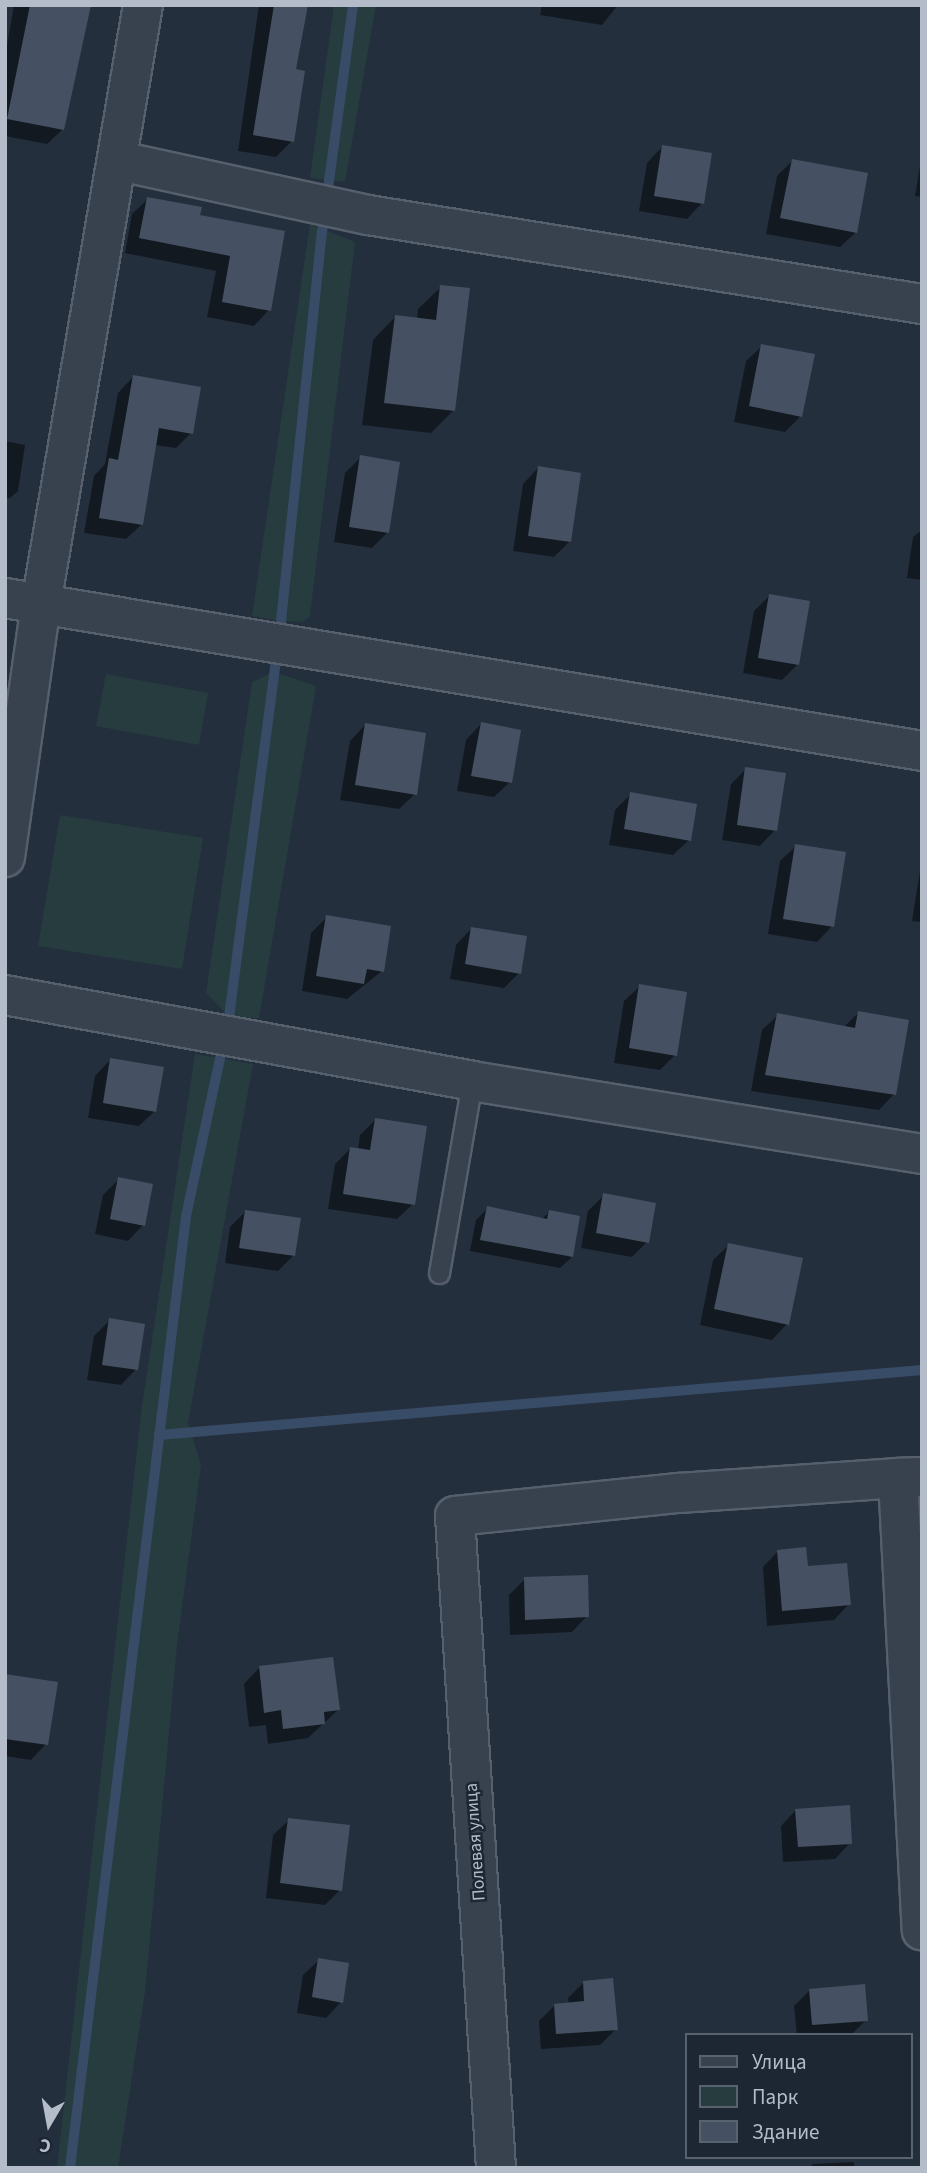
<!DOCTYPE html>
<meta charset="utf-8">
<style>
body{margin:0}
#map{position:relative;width:927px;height:2173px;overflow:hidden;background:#242f3e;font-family:"Source Sans 3",sans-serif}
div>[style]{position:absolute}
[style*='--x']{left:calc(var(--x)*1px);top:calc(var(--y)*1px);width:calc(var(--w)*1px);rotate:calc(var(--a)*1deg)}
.green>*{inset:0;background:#263c3f}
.shadow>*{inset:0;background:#0007}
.stream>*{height:10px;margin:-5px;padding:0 5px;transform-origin:5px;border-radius:5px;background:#394c67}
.building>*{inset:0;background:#455162}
.roads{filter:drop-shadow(2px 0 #565f6c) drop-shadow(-2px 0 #565f6c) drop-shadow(0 2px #565f6c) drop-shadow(0 -2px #565f6c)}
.service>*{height:19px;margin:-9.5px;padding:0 9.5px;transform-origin:9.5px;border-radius:9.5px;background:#38414e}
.minor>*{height:38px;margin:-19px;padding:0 19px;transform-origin:19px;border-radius:19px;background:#38414e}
span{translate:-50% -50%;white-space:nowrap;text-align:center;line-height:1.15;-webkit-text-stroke:5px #1d2633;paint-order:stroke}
.street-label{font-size:18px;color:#b4bcc9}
.frame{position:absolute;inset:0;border:7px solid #b4bcc9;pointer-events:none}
.legend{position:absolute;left:685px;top:2033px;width:228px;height:126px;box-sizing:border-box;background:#1d2633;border:2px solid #59626f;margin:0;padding:9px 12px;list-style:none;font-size:21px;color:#b4bcc9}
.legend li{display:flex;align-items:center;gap:14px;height:35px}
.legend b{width:35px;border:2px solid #59626f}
.north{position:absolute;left:14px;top:2089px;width:70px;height:70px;-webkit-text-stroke:5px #1d2633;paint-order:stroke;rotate:190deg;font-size:19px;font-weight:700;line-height:28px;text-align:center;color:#b4bcc9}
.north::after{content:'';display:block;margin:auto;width:24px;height:32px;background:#b4bcc9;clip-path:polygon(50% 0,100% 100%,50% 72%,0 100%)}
</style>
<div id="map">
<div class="green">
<i style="clip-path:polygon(334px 5px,376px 5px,345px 182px,310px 178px)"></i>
<i style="clip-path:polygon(310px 224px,355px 242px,310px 616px,302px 622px,281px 621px,252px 616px)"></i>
<i style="clip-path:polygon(274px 672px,316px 686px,259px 1018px,229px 1017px,206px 993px,252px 682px)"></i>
<i style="clip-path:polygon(106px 674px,208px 693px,199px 745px,96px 726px)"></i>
<i style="clip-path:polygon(60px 815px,203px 838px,182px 969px,38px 946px)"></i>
<i style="clip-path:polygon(195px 1054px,253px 1064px,188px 1423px,201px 1465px,177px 1645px,145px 1992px,118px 2168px,57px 2168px,141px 1413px)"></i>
</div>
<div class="shadow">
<i style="clip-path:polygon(14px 5px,89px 5px,63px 129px,47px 144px,5px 136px,5px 57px)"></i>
<i style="clip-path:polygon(259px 5px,306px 5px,294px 71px,292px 141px,276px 157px,238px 151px)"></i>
<i style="clip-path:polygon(542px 5px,618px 5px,602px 25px,540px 15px)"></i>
<i style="clip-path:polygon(662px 147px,702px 203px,687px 219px,639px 211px,647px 163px)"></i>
<i style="clip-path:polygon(922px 154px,922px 197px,915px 196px)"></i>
<i style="clip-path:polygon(792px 161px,856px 232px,840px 247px,766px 234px,777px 176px)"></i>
<i style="clip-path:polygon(148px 199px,198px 217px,283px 232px,269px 310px,254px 326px,207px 317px,216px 271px,125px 253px,132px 214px)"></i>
<i style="clip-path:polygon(441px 287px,454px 410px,431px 433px,362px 425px,373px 340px,395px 317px,417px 319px,418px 309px)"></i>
<i style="clip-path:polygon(762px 346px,801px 416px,785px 432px,734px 422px,746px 361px)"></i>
<i style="clip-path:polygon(133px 377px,191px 433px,176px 448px,155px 445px,142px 524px,126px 539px,84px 533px,94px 476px,105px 464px,118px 393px)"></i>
<i style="clip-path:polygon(5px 441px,25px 445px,18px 491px,10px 498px,5px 498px)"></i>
<i style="clip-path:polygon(361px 457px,387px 533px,372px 548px,334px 542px,345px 473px)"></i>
<i style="clip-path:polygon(538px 468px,570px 541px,554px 557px,513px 551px,523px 484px)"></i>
<i style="clip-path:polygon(922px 530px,922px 580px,907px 578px,913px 537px)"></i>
<i style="clip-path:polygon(769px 596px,798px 664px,782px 680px,743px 673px,754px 611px)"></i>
<i style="clip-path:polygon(481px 724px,510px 782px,494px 797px,457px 791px,466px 740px)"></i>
<i style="clip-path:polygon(365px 725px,415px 794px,399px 809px,340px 800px,350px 741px)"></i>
<i style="clip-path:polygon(746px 769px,775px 830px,760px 846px,722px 840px,731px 784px)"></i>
<i style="clip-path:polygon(631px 794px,689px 840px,673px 855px,609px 845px,615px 810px)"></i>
<i style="clip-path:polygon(796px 846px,832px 926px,817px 942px,768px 934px,780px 861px)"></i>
<i style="clip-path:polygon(922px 858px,922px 922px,912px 921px)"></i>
<i style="clip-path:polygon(327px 917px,382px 971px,347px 999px,302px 991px,311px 933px)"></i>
<i style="clip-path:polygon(471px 929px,519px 973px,504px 988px,450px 979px,456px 945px)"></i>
<i style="clip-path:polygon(640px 986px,675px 1055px,660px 1070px,614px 1063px,624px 1001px)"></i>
<i style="clip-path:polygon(858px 1013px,894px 1094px,879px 1110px,751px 1091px,762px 1030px,778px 1015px,844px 1027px)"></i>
<i style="clip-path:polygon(110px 1060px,155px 1111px,139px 1126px,88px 1118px,95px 1076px)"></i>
<i style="clip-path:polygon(375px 1120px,413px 1204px,397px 1219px,328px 1209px,335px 1164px,350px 1149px,358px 1150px,360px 1135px)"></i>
<i style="clip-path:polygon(119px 1179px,143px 1225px,128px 1241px,95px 1234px,103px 1195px)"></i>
<i style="clip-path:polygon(604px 1195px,647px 1242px,632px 1257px,581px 1248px,588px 1211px)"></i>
<i style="clip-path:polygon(488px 1208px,542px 1219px,549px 1212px,572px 1257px,560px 1268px,470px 1251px,476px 1220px)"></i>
<i style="clip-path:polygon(245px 1212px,294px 1255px,278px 1271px,225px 1263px,230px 1227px)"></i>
<i style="clip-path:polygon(729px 1245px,787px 1324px,772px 1340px,700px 1325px,713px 1260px)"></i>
<i style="clip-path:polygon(110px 1320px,136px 1369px,121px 1385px,87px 1380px,94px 1336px)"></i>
<i style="clip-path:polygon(778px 1551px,806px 1568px,849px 1604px,834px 1620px,767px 1626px,763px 1567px)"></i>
<i style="clip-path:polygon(525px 1579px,587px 1616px,572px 1632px,510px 1635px,509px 1595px)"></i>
<i style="clip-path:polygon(259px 1668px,338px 1710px,308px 1738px,268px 1744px,266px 1725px,249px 1727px,244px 1684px)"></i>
<i style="clip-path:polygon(5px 1676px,46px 1744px,31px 1760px,5px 1756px)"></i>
<i style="clip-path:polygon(796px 1810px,850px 1843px,835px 1859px,783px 1862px,781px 1826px)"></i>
<i style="clip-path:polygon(289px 1820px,340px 1890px,325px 1905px,266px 1898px,273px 1835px)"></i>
<i style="clip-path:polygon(319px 1960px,341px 2002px,326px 2018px,297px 2013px,303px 1975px)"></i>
<i style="clip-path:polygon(584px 1982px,616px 2029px,600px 2045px,541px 2049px,539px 2021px,555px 2005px,569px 2004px,568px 1998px)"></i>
<i style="clip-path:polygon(810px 1990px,866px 2020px,851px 2035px,797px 2035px,794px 2006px)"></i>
<i style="clip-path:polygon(854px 2162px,854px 2168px,810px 2168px,813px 2164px)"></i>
</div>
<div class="stream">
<i style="--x:159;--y:1435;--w:766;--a:-4.87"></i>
<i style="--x:70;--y:2168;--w:959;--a:-83.05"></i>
<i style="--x:186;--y:1216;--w:204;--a:-77.8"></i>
<i style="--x:229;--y:1017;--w:399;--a:-82.5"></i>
<i style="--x:281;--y:621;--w:391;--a:-84"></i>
<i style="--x:322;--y:232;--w:229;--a:-82.2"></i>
</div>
<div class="building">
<i style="clip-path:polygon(30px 5px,91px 5px,64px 130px,7px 119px)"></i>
<i style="clip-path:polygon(274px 5px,308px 5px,296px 69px,305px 71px,294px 142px,253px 135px)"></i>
<i style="clip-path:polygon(662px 145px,712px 153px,704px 204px,654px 196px)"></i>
<i style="clip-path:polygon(792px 159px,868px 173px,857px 233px,780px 218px)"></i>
<i style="clip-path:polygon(147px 197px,202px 207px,200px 215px,285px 231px,271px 311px,222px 302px,230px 256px,139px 238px)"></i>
<i style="clip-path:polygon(440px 285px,470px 288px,455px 411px,384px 403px,395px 315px,436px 320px)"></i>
<i style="clip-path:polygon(761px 344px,815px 354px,802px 417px,749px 406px)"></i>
<i style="clip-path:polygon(133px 375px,201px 387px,193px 434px,159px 428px,143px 525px,99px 518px,109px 458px,118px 460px)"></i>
<i style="clip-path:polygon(360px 455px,400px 462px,389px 533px,349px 527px)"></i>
<i style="clip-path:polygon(538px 466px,581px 473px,571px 542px,528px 536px)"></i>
<i style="clip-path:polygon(769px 594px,810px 601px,799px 665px,758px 658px)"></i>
<i style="clip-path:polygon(481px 722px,521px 730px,512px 783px,471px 776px)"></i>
<i style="clip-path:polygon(365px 723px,426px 733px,417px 795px,355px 785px)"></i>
<i style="clip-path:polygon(745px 767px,786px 773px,777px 831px,737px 825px)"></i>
<i style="clip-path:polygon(630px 792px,697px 804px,691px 841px,624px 829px)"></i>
<i style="clip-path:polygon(795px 844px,846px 852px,834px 927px,783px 919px)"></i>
<i style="clip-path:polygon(326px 915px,391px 926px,384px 972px,367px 969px,364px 984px,316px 976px)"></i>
<i style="clip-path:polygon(471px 927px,527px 936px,521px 974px,465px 964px)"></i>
<i style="clip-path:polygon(639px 984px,687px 992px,677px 1056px,629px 1048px)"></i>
<i style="clip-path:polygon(858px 1011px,909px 1020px,896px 1095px,765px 1075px,777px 1013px,855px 1028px)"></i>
<i style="clip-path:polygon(110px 1058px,164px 1067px,156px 1112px,103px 1103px)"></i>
<i style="clip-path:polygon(375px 1118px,427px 1126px,415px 1205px,343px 1194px,350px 1147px,370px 1150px)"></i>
<i style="clip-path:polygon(118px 1177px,153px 1184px,145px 1226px,110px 1219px)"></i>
<i style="clip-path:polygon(603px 1193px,656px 1203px,649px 1243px,596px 1233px)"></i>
<i style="clip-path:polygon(487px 1206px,547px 1219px,549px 1210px,580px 1216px,573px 1257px,480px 1240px)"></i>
<i style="clip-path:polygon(245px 1210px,301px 1218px,295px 1256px,239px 1248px)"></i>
<i style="clip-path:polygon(728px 1243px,803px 1258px,789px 1325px,714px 1309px)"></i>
<i style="clip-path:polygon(109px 1318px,145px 1324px,138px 1370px,102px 1365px)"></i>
<i style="clip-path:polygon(806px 1547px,808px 1566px,847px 1563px,851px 1605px,782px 1611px,777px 1550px)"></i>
<i style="clip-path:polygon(588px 1575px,589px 1617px,525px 1620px,524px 1577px)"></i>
<i style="clip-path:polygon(333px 1657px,340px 1710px,324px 1712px,325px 1724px,283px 1729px,281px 1710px,264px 1713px,259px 1666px)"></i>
<i style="clip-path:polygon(5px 1674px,58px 1682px,48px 1745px,5px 1739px)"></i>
<i style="clip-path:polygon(850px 1805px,852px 1844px,798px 1847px,795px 1809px)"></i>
<i style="clip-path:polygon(288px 1818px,350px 1825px,342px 1891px,280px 1883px)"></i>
<i style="clip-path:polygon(318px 1958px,349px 1963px,343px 2003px,312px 1997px)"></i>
<i style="clip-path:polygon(613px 1978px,618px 2030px,556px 2034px,554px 2004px,584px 2001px,583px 1981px)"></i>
<i style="clip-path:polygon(865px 1984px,868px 2021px,812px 2025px,809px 1989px)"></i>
</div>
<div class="roads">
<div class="service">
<i style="--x:439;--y:1273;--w:195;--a:-80.2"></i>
</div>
<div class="minor">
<i style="--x:120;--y:161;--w:254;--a:12.3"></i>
<i style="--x:368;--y:215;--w:561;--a:9.13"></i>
<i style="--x:5;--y:598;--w:930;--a:9.47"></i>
<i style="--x:5;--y:857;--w:256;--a:-81.9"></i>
<i style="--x:41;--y:604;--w:608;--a:-80.34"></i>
<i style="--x:5;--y:995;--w:475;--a:10.4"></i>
<i style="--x:472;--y:1081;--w:456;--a:9.2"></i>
<i style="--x:922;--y:1477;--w:24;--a:178"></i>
<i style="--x:898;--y:1478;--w:453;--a:87"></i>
<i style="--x:496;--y:2168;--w:653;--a:-93.6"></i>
<i style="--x:455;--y:1516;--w:225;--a:-5.9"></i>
<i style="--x:679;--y:1493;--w:220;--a:-3.9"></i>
</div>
</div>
<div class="street-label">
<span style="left:476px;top:1842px;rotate:-94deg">Полевая улица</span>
</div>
<div class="frame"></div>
<ul class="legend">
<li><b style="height:9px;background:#38414e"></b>Улица</li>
<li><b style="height:19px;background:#263c3f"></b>Парк</li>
<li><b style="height:19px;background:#455162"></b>Здание</li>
</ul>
<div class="north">С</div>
</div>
